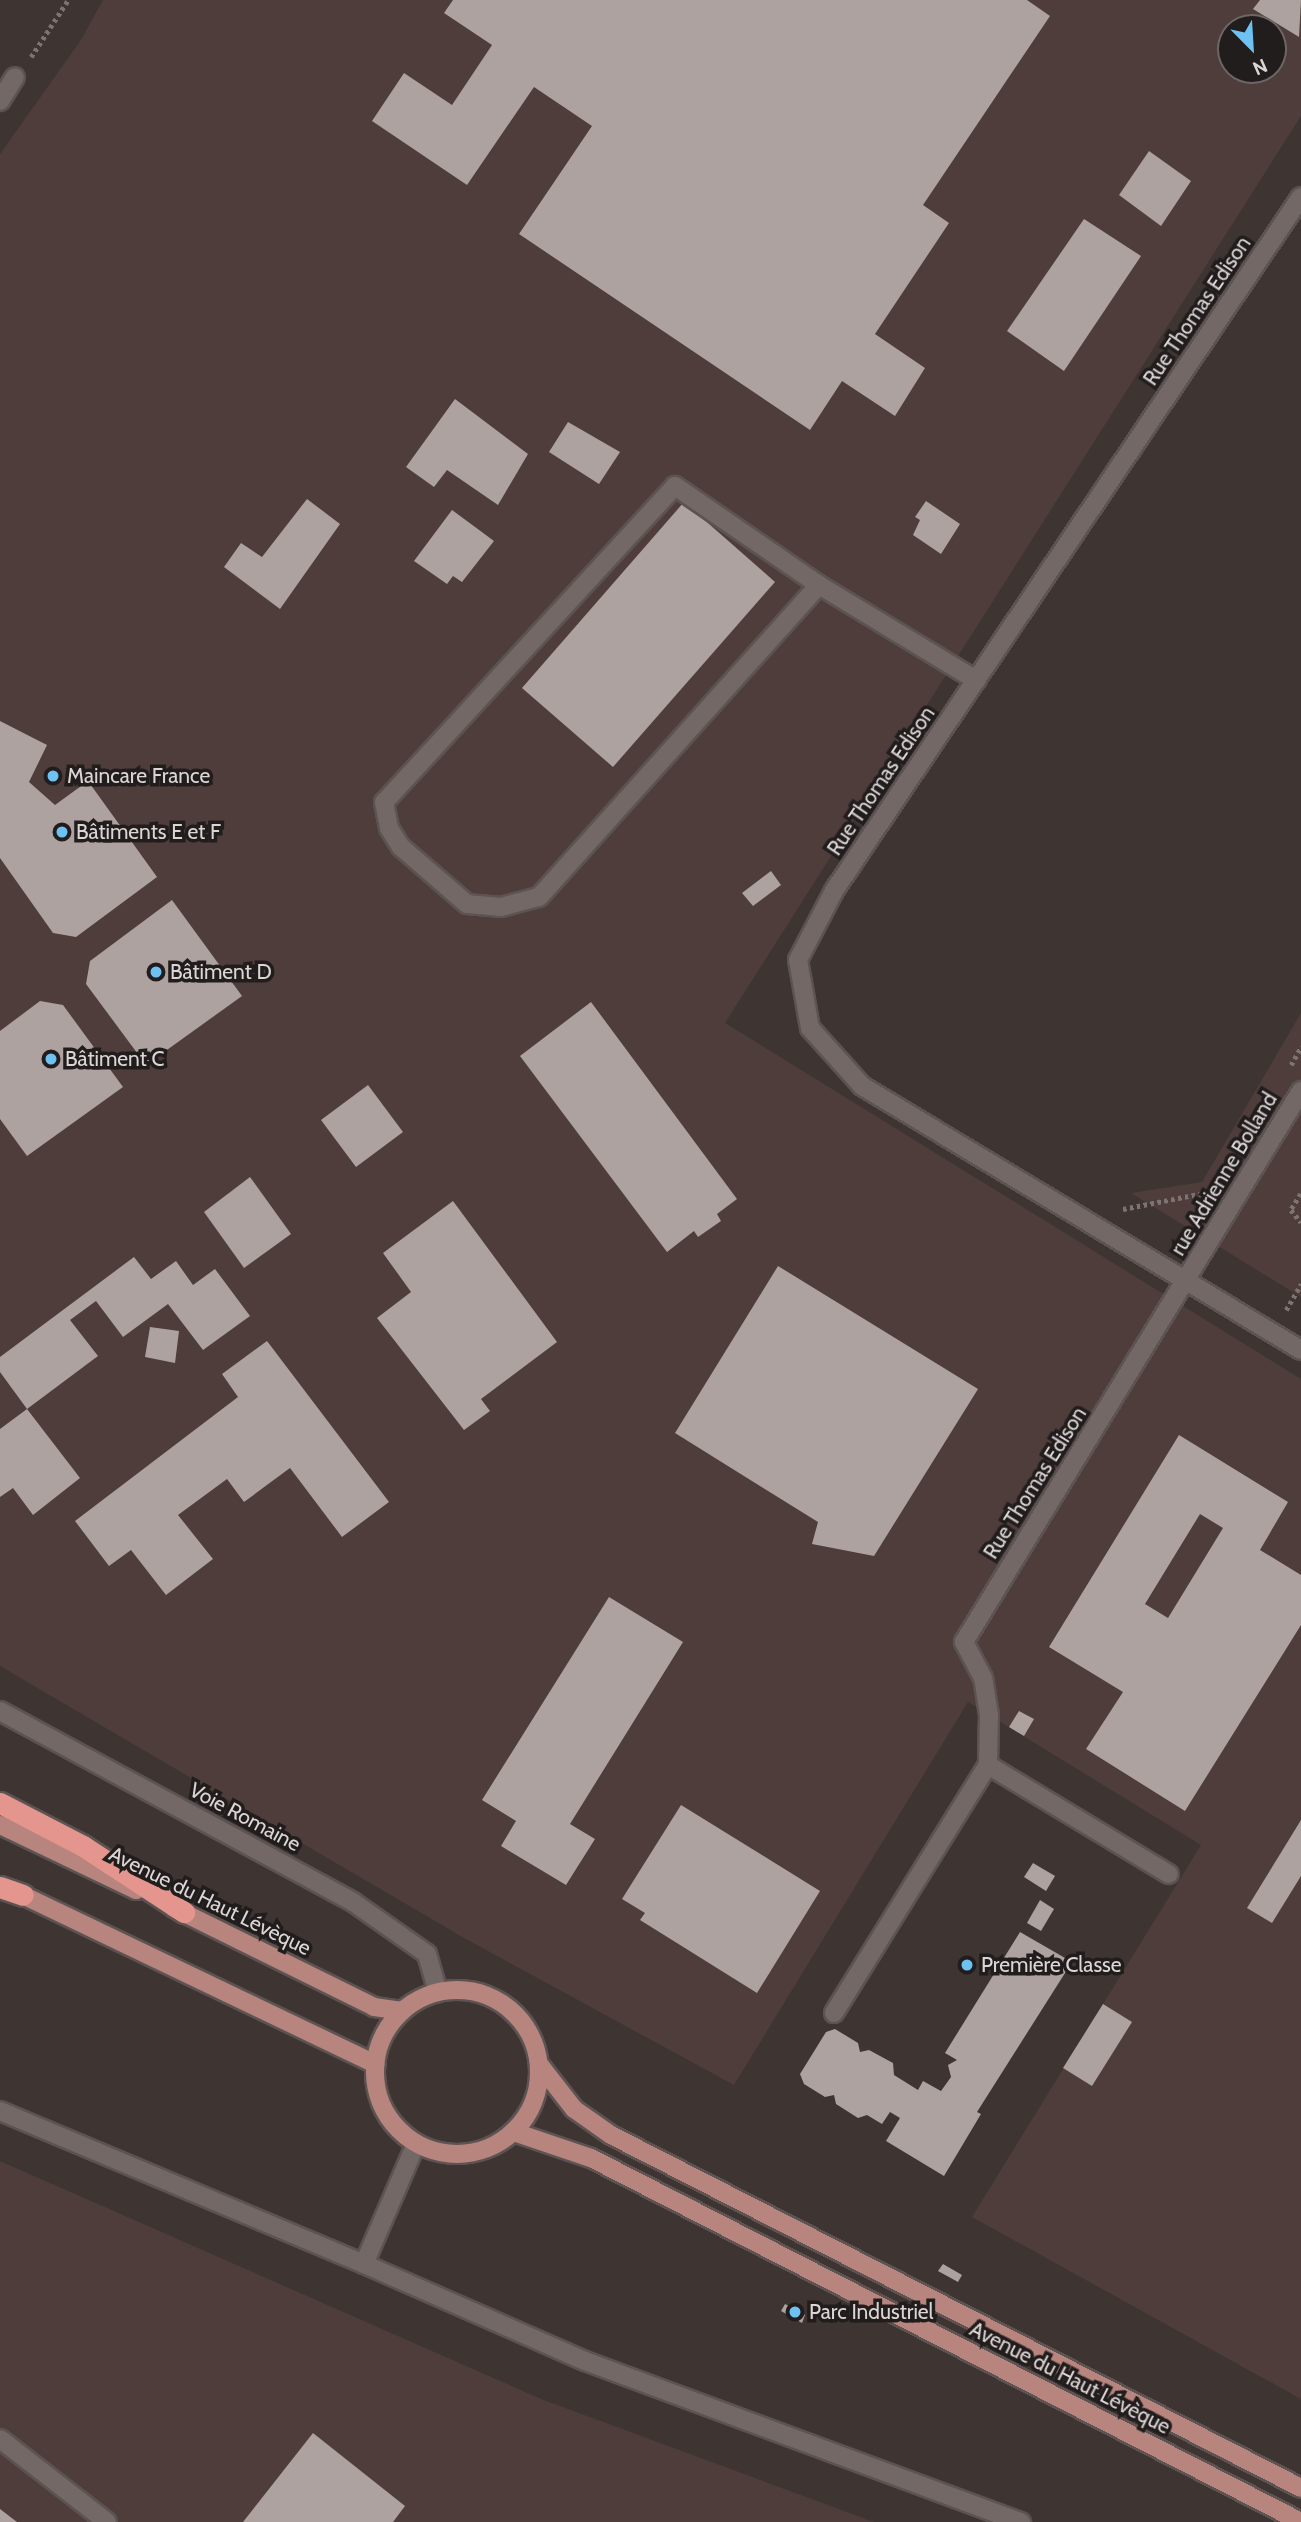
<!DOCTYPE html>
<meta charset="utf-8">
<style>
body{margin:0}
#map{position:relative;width:1301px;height:2522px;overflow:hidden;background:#3e3432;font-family:Cabin,sans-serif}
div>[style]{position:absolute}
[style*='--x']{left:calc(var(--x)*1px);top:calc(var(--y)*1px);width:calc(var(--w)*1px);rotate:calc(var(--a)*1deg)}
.built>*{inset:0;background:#4e3d3b}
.building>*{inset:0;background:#aea2a0}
.path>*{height:4.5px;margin-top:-2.25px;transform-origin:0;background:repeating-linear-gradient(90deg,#7c7372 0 3.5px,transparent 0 7px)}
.roads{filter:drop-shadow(2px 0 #5c5352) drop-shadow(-2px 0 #5c5352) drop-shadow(0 2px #5c5352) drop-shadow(0 -2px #5c5352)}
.minor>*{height:18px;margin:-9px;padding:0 9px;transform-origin:9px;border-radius:9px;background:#736866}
.major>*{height:18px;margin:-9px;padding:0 9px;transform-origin:9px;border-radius:9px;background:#b7847e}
.major>.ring{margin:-9px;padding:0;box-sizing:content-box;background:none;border:18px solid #b7847e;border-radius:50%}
.highway>*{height:21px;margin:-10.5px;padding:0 10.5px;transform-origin:10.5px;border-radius:10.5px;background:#e4968e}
.dots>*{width:19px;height:19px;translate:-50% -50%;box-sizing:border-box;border:4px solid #211d1c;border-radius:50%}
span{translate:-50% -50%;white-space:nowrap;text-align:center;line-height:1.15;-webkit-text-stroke:7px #211d1c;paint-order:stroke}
.street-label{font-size:21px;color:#dcd5d5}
.poi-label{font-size:21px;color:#dcd5d5}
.left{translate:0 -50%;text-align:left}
.north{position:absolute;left:1217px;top:14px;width:70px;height:70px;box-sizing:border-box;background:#211d1c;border:2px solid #6c6766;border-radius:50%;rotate:156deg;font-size:19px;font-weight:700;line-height:28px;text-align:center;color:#dcd5d5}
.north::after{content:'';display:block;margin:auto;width:24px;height:32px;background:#6ec2f3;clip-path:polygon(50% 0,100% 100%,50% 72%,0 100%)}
</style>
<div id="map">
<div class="built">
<i style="clip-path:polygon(evenodd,103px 0,1301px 0,1301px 116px,725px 1023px,1301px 1379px,1301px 2399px,972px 2217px,1201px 1845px,968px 1702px,734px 2085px,464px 1938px,0 1666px,0 154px,81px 40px,103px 0,1231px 28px,1273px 28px,1273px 70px,1231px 70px,1231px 28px)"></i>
<i style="clip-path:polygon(1301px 1013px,1301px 1297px,1131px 1193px,1202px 1182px)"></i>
<i style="clip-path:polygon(0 2161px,541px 2399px,874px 2522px,0 2522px)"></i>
</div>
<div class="building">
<i style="clip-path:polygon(453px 0,1027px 0,1050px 16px,923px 205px,949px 223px,875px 334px,925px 368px,895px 416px,842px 381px,810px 430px,519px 234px,592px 126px,534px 87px,467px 185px,372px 121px,404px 73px,452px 105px,492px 45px,444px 13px)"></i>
<i style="clip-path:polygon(1260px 0,1301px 0,1299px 37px,1253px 9px)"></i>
<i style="clip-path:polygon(1149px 151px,1191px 181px,1161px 226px,1119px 195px)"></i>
<i style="clip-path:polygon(1084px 219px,1141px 256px,1064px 371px,1007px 331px)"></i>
<i style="clip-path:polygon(455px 399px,528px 454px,498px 505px,447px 470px,434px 487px,406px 467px)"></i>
<i style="clip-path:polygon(568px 422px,620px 452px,599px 484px,549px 452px)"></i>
<i style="clip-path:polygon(307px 499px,340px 524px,280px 609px,224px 567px,241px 543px,262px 557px)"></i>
<i style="clip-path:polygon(926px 501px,960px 524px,941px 554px,913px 535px,920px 520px,915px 517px)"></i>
<i style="clip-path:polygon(684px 502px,775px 582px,613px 767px,522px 688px)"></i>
<i style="clip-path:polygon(452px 510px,494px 541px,462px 582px,453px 576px,447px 584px,414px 561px)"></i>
<i style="clip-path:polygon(0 721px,47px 745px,29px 782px,55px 805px,88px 781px,157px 877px,76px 937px,53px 933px,0 858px)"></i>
<i style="clip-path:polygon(771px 871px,781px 885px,753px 906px,742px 893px)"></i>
<i style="clip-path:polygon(172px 900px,242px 996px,146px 1065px,86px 984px,90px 961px)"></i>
<i style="clip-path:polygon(40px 1001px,63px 1005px,123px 1087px,27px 1156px,0 1119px,0 1031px)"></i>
<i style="clip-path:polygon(591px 1002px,737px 1199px,717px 1214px,721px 1221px,698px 1237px,694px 1231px,667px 1252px,520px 1056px)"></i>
<i style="clip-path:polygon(368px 1085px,403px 1132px,356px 1167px,321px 1120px)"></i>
<i style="clip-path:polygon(250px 1177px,291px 1234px,244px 1268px,204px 1212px)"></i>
<i style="clip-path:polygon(453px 1201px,557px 1342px,481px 1399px,490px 1411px,464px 1430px,377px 1318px,411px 1292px,383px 1253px)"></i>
<i style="clip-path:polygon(134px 1257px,151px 1279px,176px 1261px,193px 1285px,215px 1269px,250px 1316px,203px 1350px,168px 1304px,123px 1337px,96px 1301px,70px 1320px,98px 1356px,27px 1409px,0 1372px,0 1357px)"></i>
<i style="clip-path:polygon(778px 1266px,978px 1389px,874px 1556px,812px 1544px,818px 1522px,675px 1433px)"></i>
<i style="clip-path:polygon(150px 1327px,179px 1331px,175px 1363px,145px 1357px)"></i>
<i style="clip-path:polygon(267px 1341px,389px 1502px,342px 1537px,290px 1468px,244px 1502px,227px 1479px,178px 1515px,213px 1559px,166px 1595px,131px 1550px,109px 1566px,75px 1521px,238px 1397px,222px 1374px)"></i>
<i style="clip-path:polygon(27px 1409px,80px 1478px,33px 1515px,13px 1488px,0 1497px,0 1429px)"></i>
<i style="clip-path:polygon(evenodd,1179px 1435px,1288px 1502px,1260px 1550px,1301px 1575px,1301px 1625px,1185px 1811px,1086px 1749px,1123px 1692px,1049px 1647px,1179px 1435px,1200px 1514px,1223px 1528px,1168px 1618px,1145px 1604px,1200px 1514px)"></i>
<i style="clip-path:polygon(609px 1597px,683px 1642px,570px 1824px,595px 1839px,566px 1885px,501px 1846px,516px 1821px,482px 1800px)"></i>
<i style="clip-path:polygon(1019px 1711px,1034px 1719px,1024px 1736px,1009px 1727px)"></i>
<i style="clip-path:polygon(681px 1805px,820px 1891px,757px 1993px,640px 1920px,645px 1913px,622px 1899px)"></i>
<i style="clip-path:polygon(1301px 1820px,1301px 1876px,1272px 1923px,1247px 1908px)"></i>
<i style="clip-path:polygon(1033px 1863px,1055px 1876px,1046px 1891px,1024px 1877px)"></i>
<i style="clip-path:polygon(1040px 1900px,1054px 1909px,1041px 1931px,1027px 1923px)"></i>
<i style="clip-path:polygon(1020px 1932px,1072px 1962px,977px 2112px,981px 2114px,944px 2176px,886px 2141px,900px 2118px,890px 2112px,882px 2124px,867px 2115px,858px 2118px,836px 2104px,834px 2095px,825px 2097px,804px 2084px,800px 2074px,826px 2032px,835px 2029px,858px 2043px,860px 2052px,869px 2050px,893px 2063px,894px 2075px,918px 2090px,923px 2081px,941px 2091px,951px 2077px,948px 2065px,957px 2060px,945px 2053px)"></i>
<i style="clip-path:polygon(1103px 2004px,1132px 2022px,1092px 2086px,1063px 2068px)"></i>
<i style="clip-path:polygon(943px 2264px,962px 2275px,958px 2282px,938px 2271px)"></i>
<i style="clip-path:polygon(785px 2304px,805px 2315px,802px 2323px,781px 2311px)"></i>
<i style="clip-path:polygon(313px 2433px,405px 2506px,393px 2522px,243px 2522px)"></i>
<i style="clip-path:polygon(0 2509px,17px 2522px,0 2522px)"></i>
</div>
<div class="path">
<i style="--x:31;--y:57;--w:68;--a:-57"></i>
<i style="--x:1291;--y:1065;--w:21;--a:-61"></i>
<i style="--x:1301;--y:1194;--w:19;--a:122"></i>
<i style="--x:1291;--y:1210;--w:16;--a:50"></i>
<i style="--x:1123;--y:1209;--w:83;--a:-11.2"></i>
<i style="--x:1286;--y:1310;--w:30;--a:-60"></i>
</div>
<div class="roads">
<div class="minor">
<i style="--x:0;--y:101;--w:28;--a:-58"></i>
<i style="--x:1301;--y:197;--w:836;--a:123.94"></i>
<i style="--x:834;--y:891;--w:78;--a:117.6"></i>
<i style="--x:798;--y:960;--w:69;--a:80"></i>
<i style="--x:810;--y:1028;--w:78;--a:48.1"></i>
<i style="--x:862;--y:1086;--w:512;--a:31.02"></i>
<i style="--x:819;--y:585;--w:175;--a:-145.5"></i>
<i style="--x:675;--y:486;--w:430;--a:132.6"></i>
<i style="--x:384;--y:802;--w:26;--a:79"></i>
<i style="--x:389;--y:828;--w:22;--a:58"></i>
<i style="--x:401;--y:847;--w:87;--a:40.8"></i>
<i style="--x:467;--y:904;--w:34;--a:5"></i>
<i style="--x:501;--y:907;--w:39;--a:-15"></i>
<i style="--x:539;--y:897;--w:419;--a:-48.1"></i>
<i style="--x:819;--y:585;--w:184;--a:31.2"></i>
<i style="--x:0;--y:1711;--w:401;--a:28.4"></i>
<i style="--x:353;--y:1902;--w:90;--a:35.1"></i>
<i style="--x:427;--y:1954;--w:40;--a:74"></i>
<i style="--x:988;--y:1765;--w:211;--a:31.1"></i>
<i style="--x:834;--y:2013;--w:292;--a:-58.2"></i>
<i style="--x:988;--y:1765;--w:50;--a:-88.9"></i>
<i style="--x:989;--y:1715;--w:37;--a:-99"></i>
<i style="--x:983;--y:1678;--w:41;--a:-117.8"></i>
<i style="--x:964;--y:1642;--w:646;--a:-58.55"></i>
<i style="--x:0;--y:2111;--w:395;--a:22.8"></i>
<i style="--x:364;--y:2264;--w:131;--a:-66.6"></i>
<i style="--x:364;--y:2264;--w:241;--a:23.7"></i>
<i style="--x:585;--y:2361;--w:465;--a:20.3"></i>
<i style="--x:0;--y:2439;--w:135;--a:37.8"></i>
</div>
<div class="major">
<i style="--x:0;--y:1825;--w:151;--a:25.5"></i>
<i style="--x:12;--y:1890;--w:403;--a:25.6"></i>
<i style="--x:174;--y:1908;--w:223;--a:26.3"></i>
<i style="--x:374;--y:2007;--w:28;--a:8"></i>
<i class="ring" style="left:375px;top:1990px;width:146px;height:146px"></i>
<i style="--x:539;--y:2064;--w:57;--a:52.1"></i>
<i style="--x:574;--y:2109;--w:45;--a:35.1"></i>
<i style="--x:611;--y:2135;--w:775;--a:27.09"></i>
<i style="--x:514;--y:2132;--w:81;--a:18.7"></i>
<i style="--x:591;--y:2158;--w:798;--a:27.14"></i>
</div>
<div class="highway">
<i style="--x:0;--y:1803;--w:93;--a:27.4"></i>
<i style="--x:83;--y:1846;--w:121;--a:33.2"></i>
<i style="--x:0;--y:1887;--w:24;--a:19"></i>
</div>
</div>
<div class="dots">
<i style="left:53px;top:776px;background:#6ec2f3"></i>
<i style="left:62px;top:832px;background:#6ec2f3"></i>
<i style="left:156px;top:972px;background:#6ec2f3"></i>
<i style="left:51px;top:1059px;background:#6ec2f3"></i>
<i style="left:967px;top:1965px;background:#6ec2f3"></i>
<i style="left:795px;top:2312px;background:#6ec2f3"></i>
</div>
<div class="street-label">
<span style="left:1197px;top:311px;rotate:-56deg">Rue Thomas Edison</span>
<span style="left:881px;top:781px;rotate:-56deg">Rue Thomas Edison</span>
<span style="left:1224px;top:1174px;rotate:-59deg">rue Adrienne Bolland</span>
<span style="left:1035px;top:1483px;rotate:-58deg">Rue Thomas Edison</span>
<span style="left:245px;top:1817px;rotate:28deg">Voie Romaine</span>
<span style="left:210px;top:1901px;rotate:26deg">Avenue du Haut Lévèque</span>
<span style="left:1070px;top:2378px;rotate:27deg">Avenue du Haut Lévèque</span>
</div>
<div class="poi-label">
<span class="left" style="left:67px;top:776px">Maincare France</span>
<span class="left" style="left:76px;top:832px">Bâtiments E et F</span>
<span class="left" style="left:170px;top:972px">Bâtiment D</span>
<span class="left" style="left:65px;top:1059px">Bâtiment C</span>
<span class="left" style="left:981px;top:1965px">Première Classe</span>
<span class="left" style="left:809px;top:2312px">Parc Industriel</span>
</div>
<div class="north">N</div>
</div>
